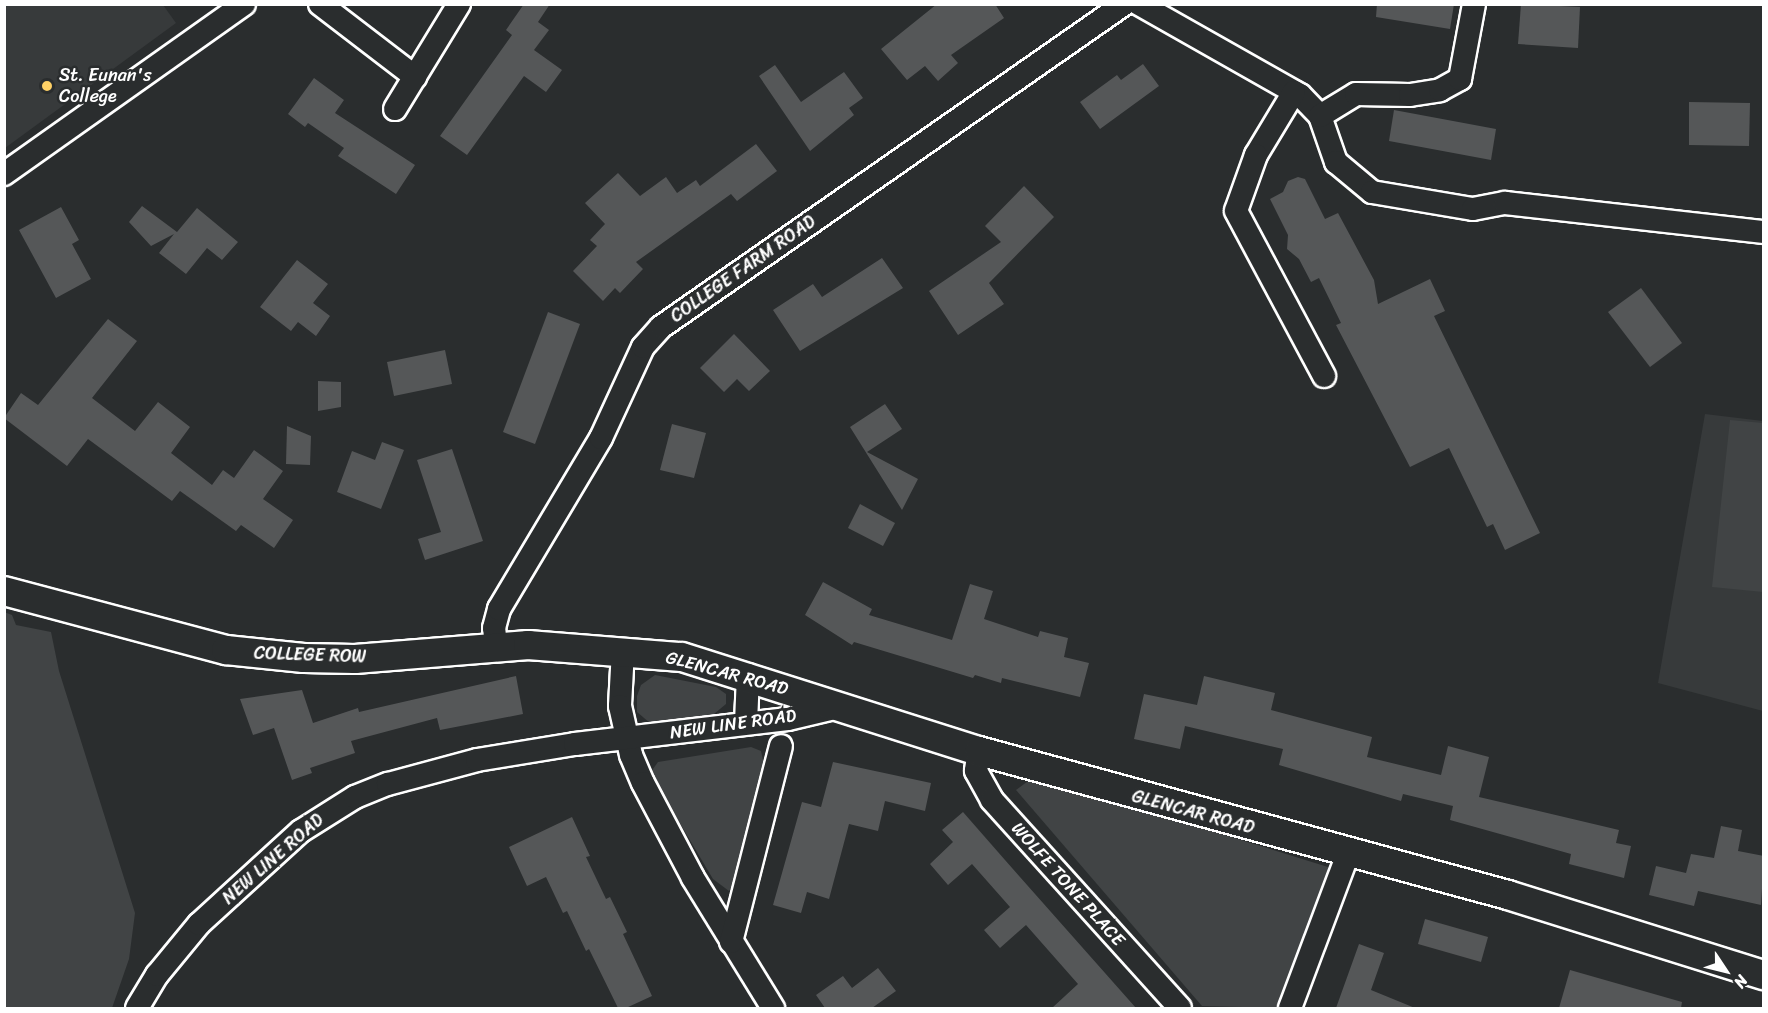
<!DOCTYPE html>
<style>
body{margin:0}
#map{position:relative;width:1768px;height:1013px;overflow:hidden;background:#2a2d2e;font-family:Sriracha,sans-serif}
div>[style]{position:absolute}
[style*='--x']{left:calc(var(--x)*1px);top:calc(var(--y)*1px);width:calc(var(--w)*1px);rotate:calc(var(--a)*1deg)}
.built>*{inset:0;background:#373a3b}
.green>*{inset:0;background:#414445}
.building>*{inset:0;background:#555758}
.roads{filter:drop-shadow(2px 0 #fff) drop-shadow(-2px 0 #fff) drop-shadow(0 2px #fff) drop-shadow(0 -2px #fff)}
.minor>*{height:22px;margin:-11px;padding:0 11px;transform-origin:11px;border-radius:11px;background:#2a2d2e}
.tertiary>*{height:28px;margin:-14px;padding:0 14px;transform-origin:14px;border-radius:14px;background:#2a2d2e}
.dots>*{width:16px;height:16px;translate:-50% -50%;box-sizing:border-box;border:3px solid #2a2d2e;border-radius:50%}
span{translate:-50% -50%;white-space:nowrap;text-align:center;line-height:1.15;-webkit-text-stroke:5px #2a2d2e;paint-order:stroke}
.poi-label{font-size:18px;color:#fff}
.left{translate:0 -50%;text-align:left}
.street-label{font-size:18px;color:#fff}
.frame{position:absolute;inset:0;border:6px solid #fff;pointer-events:none}
.north{position:absolute;left:1696px;top:941px;width:60px;height:60px;-webkit-text-stroke:4px #2a2d2e;paint-order:stroke;rotate:125deg;font-size:16px;font-weight:700;line-height:24px;text-align:center;color:#fff}
.north::after{content:'';display:block;margin:auto;width:21px;height:27px;background:#fff;clip-path:polygon(50% 0,100% 100%,50% 72%,0 100%)}
</style>
<div id="map">
<div class="built">
<i style="clip-path:polygon(5px 4px,163px 5px,176px 23px,5px 148px)"></i>
<i style="clip-path:polygon(1705px 414px,1763px 421px,1763px 711px,1658px 683px)"></i>
</div>
<div class="green">
<i style="clip-path:polygon(1730px 420px,1763px 423px,1763px 592px,1712px 587px)"></i>
<i style="clip-path:polygon(4px 612px,12px 615px,16px 625px,51px 632px,59px 671px,135px 913px,129px 959px,112px 1008px,5px 1008px)"></i>
<i style="clip-path:polygon(655px 675px,716px 687px,726px 694px,726px 704px,714px 714px,650px 723px,637px 712px,637px 696px,641px 685px)"></i>
<i style="clip-path:polygon(751px 747px,761px 751px,765px 769px,734px 884px,729px 891px,713px 879px,650px 773px,658px 762px)"></i>
<i style="clip-path:polygon(1035px 776px,1328px 867px,1334px 881px,1286px 1008px,1202px 1006px,1016px 790px)"></i>
</div>
<div class="building">
<i style="clip-path:polygon(524px 4px,550px 4px,538px 22px,549px 30px,534px 50px,562px 70px,546px 92px,524px 76px,467px 155px,440px 136px,512px 35px,506px 30px)"></i>
<i style="clip-path:polygon(937px 4px,995px 4px,1004px 18px,951px 55px,958px 63px,938px 81px,925px 66px,907px 80px,881px 49px)"></i>
<i style="clip-path:polygon(1377px 4px,1454px 4px,1450px 29px,1376px 17px)"></i>
<i style="clip-path:polygon(1521px 4px,1580px 7px,1578px 48px,1518px 44px)"></i>
<i style="clip-path:polygon(1143px 64px,1159px 86px,1100px 129px,1080px 102px,1117px 75px,1121px 80px)"></i>
<i style="clip-path:polygon(775px 65px,801px 102px,844px 72px,863px 98px,849px 108px,854px 115px,810px 151px,759px 76px)"></i>
<i style="clip-path:polygon(314px 78px,344px 100px,335px 113px,415px 165px,396px 194px,338px 156px,344px 148px,308px 123px,305px 127px,288px 114px)"></i>
<i style="clip-path:polygon(1689px 102px,1750px 103px,1749px 146px,1689px 145px)"></i>
<i style="clip-path:polygon(1394px 110px,1496px 129px,1491px 160px,1389px 141px)"></i>
<i style="clip-path:polygon(756px 144px,777px 171px,737px 201px,731px 194px,636px 262px,643px 269px,620px 293px,615px 288px,603px 301px,573px 271px,597px 246px,590px 240px,605px 224px,585px 203px,618px 173px,640px 196px,666px 177px,677px 193px,696px 180px,700px 186px)"></i>
<i style="clip-path:polygon(1298px 177px,1305px 179px,1325px 219px,1338px 213px,1374px 280px,1378px 304px,1430px 279px,1445px 311px,1434px 316px,1540px 533px,1505px 550px,1493px 524px,1487px 527px,1449px 448px,1410px 467px,1336px 325px,1341px 323px,1319px 278px,1311px 282px,1299px 259px,1287px 249px,1288px 235px,1270px 199px,1283px 192px,1288px 181px)"></i>
<i style="clip-path:polygon(1024px 186px,1054px 217px,989px 283px,1004px 304px,958px 335px,929px 291px,1001px 242px,985px 226px)"></i>
<i style="clip-path:polygon(142px 206px,177px 232px,197px 208px,238px 242px,222px 260px,207px 248px,186px 274px,159px 253px,174px 234px,151px 246px,129px 222px)"></i>
<i style="clip-path:polygon(61px 207px,79px 240px,72px 244px,91px 279px,56px 298px,19px 230px)"></i>
<i style="clip-path:polygon(882px 258px,903px 288px,800px 351px,773px 310px,813px 284px,822px 297px)"></i>
<i style="clip-path:polygon(297px 260px,328px 284px,313px 303px,330px 316px,316px 336px,298px 322px,291px 331px,260px 307px)"></i>
<i style="clip-path:polygon(1641px 288px,1682px 343px,1650px 367px,1608px 312px)"></i>
<i style="clip-path:polygon(548px 312px,580px 324px,535px 444px,503px 432px)"></i>
<i style="clip-path:polygon(108px 319px,137px 341px,92px 398px,135px 431px,158px 402px,190px 427px,171px 453px,212px 485px,223px 470px,234px 478px,254px 450px,283px 471px,263px 499px,293px 520px,274px 548px,241px 525px,236px 531px,180px 491px,172px 501px,88px 439px,67px 466px,4px 418px,21px 393px,38px 405px)"></i>
<i style="clip-path:polygon(734px 334px,770px 371px,749px 391px,737px 379px,724px 392px,700px 368px)"></i>
<i style="clip-path:polygon(445px 350px,452px 384px,394px 396px,387px 362px)"></i>
<i style="clip-path:polygon(318px 381px,341px 382px,341px 407px,318px 411px)"></i>
<i style="clip-path:polygon(885px 404px,902px 429px,867px 452px,918px 479px,902px 510px,850px 427px)"></i>
<i style="clip-path:polygon(672px 424px,706px 433px,694px 478px,660px 470px)"></i>
<i style="clip-path:polygon(287px 426px,311px 436px,310px 465px,286px 464px)"></i>
<i style="clip-path:polygon(382px 442px,404px 450px,381px 509px,337px 492px,352px 451px,375px 460px)"></i>
<i style="clip-path:polygon(452px 449px,483px 541px,425px 560px,418px 539px,441px 532px,417px 460px)"></i>
<i style="clip-path:polygon(860px 504px,895px 523px,883px 546px,848px 528px)"></i>
<i style="clip-path:polygon(823px 582px,872px 609px,869px 615px,952px 640px,970px 584px,993px 591px,984px 619px,1038px 637px,1040px 631px,1068px 638px,1064px 657px,1089px 663px,1080px 697px,1002px 678px,1001px 683px,975px 675px,973px 678px,854px 642px,852px 645px,805px 615px)"></i>
<i style="clip-path:polygon(516px 676px,523px 714px,440px 730px,437px 718px,351px 741px,355px 753px,310px 768px,312px 773px,292px 780px,274px 728px,253px 735px,240px 699px,302px 690px,313px 723px,358px 708px,359px 712px)"></i>
<i style="clip-path:polygon(1204px 676px,1275px 693px,1271px 710px,1372px 737px,1367px 757px,1441px 775px,1448px 746px,1489px 757px,1479px 797px,1619px 830px,1616px 843px,1631px 846px,1624px 878px,1569px 864px,1571px 854px,1450px 820px,1453px 806px,1403px 794px,1401px 801px,1279px 765px,1283px 749px,1185px 726px,1180px 749px,1134px 739px,1144px 694px,1197px 705px)"></i>
<i style="clip-path:polygon(833px 762px,931px 783px,925px 811px,885px 801px,878px 831px,849px 824px,829px 899px,807px 892px,801px 913px,773px 905px,802px 802px,821px 807px)"></i>
<i style="clip-path:polygon(963px 812px,1005px 860px,1136px 1008px,1052px 1008px,1078px 984px,1026px 925px,1000px 948px,984px 930px,1010px 907px,972px 864px,948px 885px,930px 864px,953px 842px,942px 830px)"></i>
<i style="clip-path:polygon(572px 817px,590px 856px,586px 857px,606px 899px,610px 897px,627px 932px,623px 934px,652px 996px,626px 1008px,618px 1008px,589px 949px,586px 951px,567px 911px,563px 913px,546px 877px,527px 886px,509px 847px)"></i>
<i style="clip-path:polygon(1721px 826px,1742px 830px,1738px 851px,1764px 856px,1761px 905px,1698px 891px,1694px 906px,1649px 895px,1656px 866px,1686px 873px,1691px 854px,1714px 858px)"></i>
<i style="clip-path:polygon(1425px 919px,1488px 937px,1481px 962px,1418px 944px)"></i>
<i style="clip-path:polygon(1359px 944px,1384px 953px,1371px 990px,1415px 1008px,1336px 1008px)"></i>
<i style="clip-path:polygon(878px 968px,896px 991px,872px 1008px,825px 1008px,816px 995px,843px 976px,852px 988px)"></i>
<i style="clip-path:polygon(1570px 970px,1682px 1002px,1681px 1008px,1559px 1008px)"></i>
</div>
<div class="roads">
<div class="minor">
<i style="--x:320;--y:4;--w:120;--a:37.5"></i>
<i style="--x:1139;--y:4;--w:185;--a:29.5"></i>
<i style="--x:1300;--y:95;--w:29;--a:46"></i>
<i style="--x:1320;--y:116;--w:49;--a:70.8"></i>
<i style="--x:1336;--y:162;--w:47;--a:39.8"></i>
<i style="--x:1372;--y:192;--w:102;--a:9.6"></i>
<i style="--x:1473;--y:209;--w:33;--a:-11"></i>
<i style="--x:1505;--y:203;--w:261;--a:6.4"></i>
<i style="--x:1294;--y:92;--w:74;--a:121.1"></i>
<i style="--x:1256;--y:155;--w:59;--a:109.7"></i>
<i style="--x:1236;--y:211;--w:187;--a:61.9"></i>
<i style="--x:395;--y:109;--w:123;--a:-58.6"></i>
<i style="--x:1320;--y:116;--w:42;--a:-31.4"></i>
<i style="--x:1356;--y:94;--w:54;--a:1.1"></i>
<i style="--x:1410;--y:95;--w:30;--a:-9"></i>
<i style="--x:1440;--y:90;--w:23;--a:-29"></i>
<i style="--x:1460;--y:79;--w:76;--a:-79.4"></i>
<i style="--x:4;--y:174;--w:294;--a:-35.3"></i>
<i style="--x:496;--y:646;--w:18;--a:-96"></i>
<i style="--x:494;--y:628;--w:20;--a:-75"></i>
<i style="--x:499;--y:609;--w:199;--a:-59.2"></i>
<i style="--x:601;--y:438;--w:100;--a:-65.2"></i>
<i style="--x:643;--y:347;--w:27;--a:-48"></i>
<i style="--x:661;--y:327;--w:565;--a:-34.9"></i>
<i style="--x:623;--y:650;--w:56;--a:93.1"></i>
<i style="--x:620;--y:706;--w:50;--a:77.3"></i>
<i style="--x:631;--y:755;--w:30;--a:67"></i>
<i style="--x:643;--y:783;--w:107;--a:62.2"></i>
<i style="--x:693;--y:878;--w:153;--a:58.4"></i>
<i style="--x:746;--y:723;--w:48;--a:-87.6"></i>
<i style="--x:979;--y:751;--w:20;--a:99"></i>
<i style="--x:976;--y:771;--w:33;--a:61"></i>
<i style="--x:992;--y:800;--w:280;--a:47.9"></i>
<i style="--x:731;--y:942;--w:202;--a:-75.7"></i>
<i style="--x:137;--y:1008;--w:39;--a:-59"></i>
<i style="--x:157;--y:975;--w:66;--a:-50.5"></i>
<i style="--x:199;--y:924;--w:138;--a:-42.4"></i>
<i style="--x:301;--y:831;--w:64;--a:-32.2"></i>
<i style="--x:355;--y:797;--w:35;--a:-22"></i>
<i style="--x:388;--y:784;--w:92;--a:-15.1"></i>
<i style="--x:477;--y:760;--w:99;--a:-9.3"></i>
<i style="--x:575;--y:744;--w:214;--a:-6.7"></i>
<i style="--x:788;--y:719;--w:52;--a:-13.2"></i>
<i style="--x:1290;--y:1008;--w:165;--a:-69.4"></i>
</div>
<div class="tertiary">
<i style="--x:4;--y:591;--w:230;--a:14.9"></i>
<i style="--x:226;--y:650;--w:78;--a:5.9"></i>
<i style="--x:304;--y:658;--w:51;--a:1.1"></i>
<i style="--x:355;--y:659;--w:174;--a:-4.6"></i>
<i style="--x:528;--y:645;--w:154;--a:4.5"></i>
<i style="--x:682;--y:657;--w:312;--a:17.6"></i>
<i style="--x:979;--y:751;--w:548;--a:15.23"></i>
<i style="--x:1508;--y:895;--w:268;--a:17.4"></i>
</div>
</div>
<div class="dots">
<i style="left:47px;top:86px;background:#ffd166"></i>
</div>
<div class="poi-label">
<span class="left" style="left:59px;top:86px">St. Eunan's<br>College</span>
</div>
<div class="street-label">
<span style="left:743px;top:269px;rotate:-35deg">COLLEGE FARM ROAD</span>
<span style="left:310px;top:655px;rotate:2deg">COLLEGE ROW</span>
<span style="left:727px;top:673px;rotate:15deg">GLENCAR ROAD</span>
<span style="left:733px;top:724px;rotate:-8deg">NEW LINE ROAD</span>
<span style="left:1193px;top:812px;rotate:15deg">GLENCAR ROAD</span>
<span style="left:273px;top:859px;rotate:-41deg">NEW LINE ROAD</span>
<span style="left:1068px;top:884px;rotate:48deg">WOLFE TONE PLACE</span>
</div>
<div class="frame"></div>
<div class="north">N</div>
</div>
